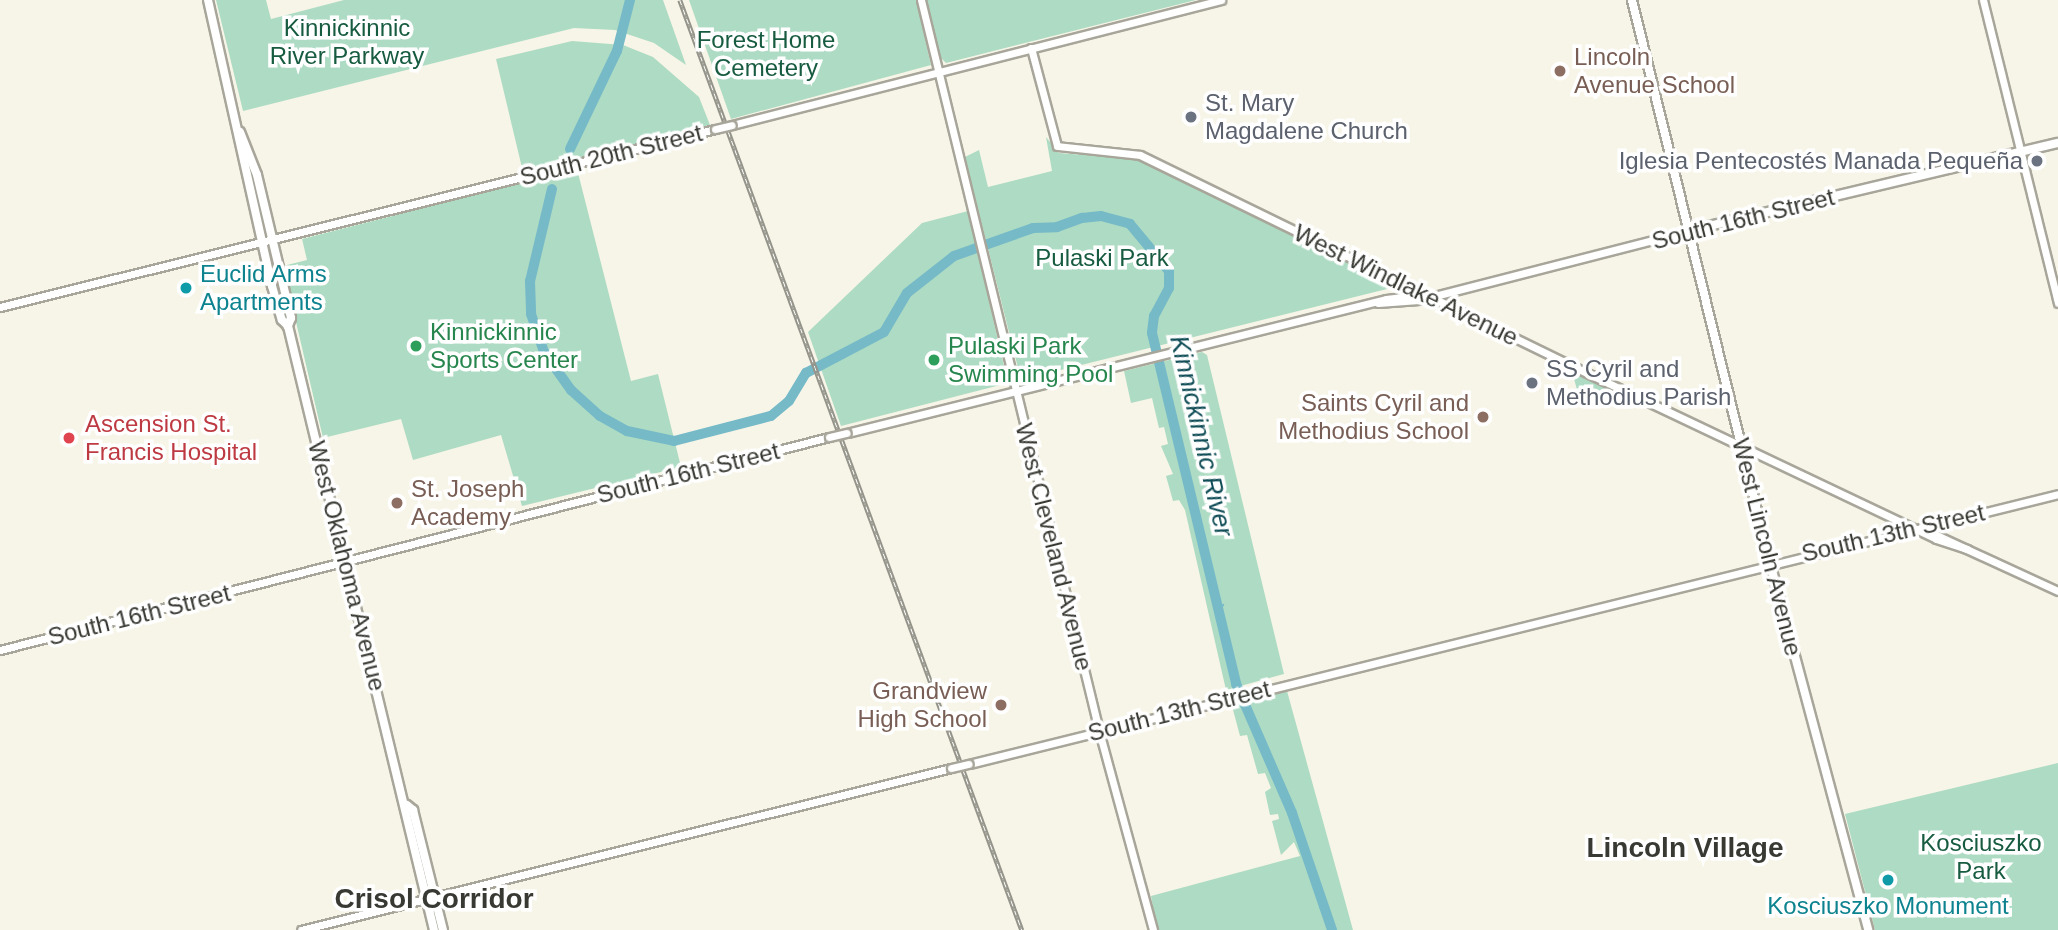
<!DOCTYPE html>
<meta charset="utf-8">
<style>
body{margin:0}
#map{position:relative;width:2058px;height:930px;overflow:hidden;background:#f7f5e8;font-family:Helvetica,sans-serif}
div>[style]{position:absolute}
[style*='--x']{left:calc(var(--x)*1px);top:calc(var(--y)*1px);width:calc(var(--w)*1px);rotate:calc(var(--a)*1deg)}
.green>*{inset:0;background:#aedbc3}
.stream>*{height:2px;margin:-1px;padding:0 1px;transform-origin:1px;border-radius:1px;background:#76bac8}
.river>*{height:10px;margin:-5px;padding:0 5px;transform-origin:5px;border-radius:5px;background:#76bac8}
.roads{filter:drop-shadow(2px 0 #a8a69a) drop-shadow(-2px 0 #a8a69a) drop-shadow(0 2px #a8a69a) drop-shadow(0 -2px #a8a69a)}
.tertiary>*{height:7px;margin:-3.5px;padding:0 3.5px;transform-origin:3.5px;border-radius:3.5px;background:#fff}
.secondary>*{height:8px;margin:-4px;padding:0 4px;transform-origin:4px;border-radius:4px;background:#fff}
.rail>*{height:4.5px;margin-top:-2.25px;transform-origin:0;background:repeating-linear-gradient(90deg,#fff 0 5px,#95948b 0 10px);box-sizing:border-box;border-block:2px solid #95948b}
.bridges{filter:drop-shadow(2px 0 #a8a69a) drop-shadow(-2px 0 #a8a69a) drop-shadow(0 2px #a8a69a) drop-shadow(0 -2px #a8a69a)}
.tertiary-bridge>*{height:7px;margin:-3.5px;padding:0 3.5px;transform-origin:3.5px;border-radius:3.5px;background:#fff}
.dots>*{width:19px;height:19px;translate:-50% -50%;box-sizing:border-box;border:4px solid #fff;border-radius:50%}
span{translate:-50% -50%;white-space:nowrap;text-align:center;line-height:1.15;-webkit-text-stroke:7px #fff;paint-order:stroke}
.park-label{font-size:24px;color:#175b40}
.education-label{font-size:24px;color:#785e54}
.left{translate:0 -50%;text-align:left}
.right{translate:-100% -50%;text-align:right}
.worship-label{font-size:24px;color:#5b616d}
.street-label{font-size:24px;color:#393934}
.culture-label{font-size:24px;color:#0d838f}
.leisure-label{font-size:24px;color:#27864d}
.health-label{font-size:24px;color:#be3a42}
.water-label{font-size:26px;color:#0f4c56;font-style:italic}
.quarter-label{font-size:28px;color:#393934;font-weight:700}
</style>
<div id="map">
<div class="green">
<i style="clip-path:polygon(216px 0,266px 0,271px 19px,344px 0,663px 0,686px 65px,654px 43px,615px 30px,574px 28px,243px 111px)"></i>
<i style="clip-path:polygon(689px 0,916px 0,931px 65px,731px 119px)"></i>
<i style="clip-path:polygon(926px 0,1196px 0,946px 63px,940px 57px)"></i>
<i style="clip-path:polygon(572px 41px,623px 45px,653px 57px,699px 97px,710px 125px,523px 172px,496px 59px)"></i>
<i style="clip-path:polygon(1046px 137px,1059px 153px,1136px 159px,1389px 283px,1391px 288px,1021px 380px,965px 157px,979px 150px,988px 187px,1052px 171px)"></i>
<i style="clip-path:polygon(577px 169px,631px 381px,658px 374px,681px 467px,522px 506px,501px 435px,413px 460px,401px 419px,323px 438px,283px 266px,307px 260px,302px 239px)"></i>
<i style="clip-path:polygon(968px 211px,1008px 383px,841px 426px,808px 332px,922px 223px)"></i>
<i style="clip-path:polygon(1202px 352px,1207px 355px,1284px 674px,1226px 690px,1185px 510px,1179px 500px,1173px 501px,1166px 476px,1173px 474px,1161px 446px,1168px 444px,1164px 427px,1159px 428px,1152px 398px,1131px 403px,1124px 371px)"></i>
<i style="clip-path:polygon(1577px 373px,1621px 393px,1622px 398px,1582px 408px,1573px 375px)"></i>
<i style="clip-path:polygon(1287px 691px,1353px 930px,1157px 930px,1151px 896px,1300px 856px,1294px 842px,1281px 855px,1272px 821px,1279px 819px,1278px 814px,1270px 815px,1265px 792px,1271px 788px,1265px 773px,1258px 774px,1247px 735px,1240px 736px,1232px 706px)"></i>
<i style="clip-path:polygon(2058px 763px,2058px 930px,1875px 930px,1845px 814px)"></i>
</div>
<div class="stream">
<i style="--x:1218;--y:612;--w:9;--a:-54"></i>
</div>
<div class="river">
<i style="--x:570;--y:149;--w:109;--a:-64.4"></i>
<i style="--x:617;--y:51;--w:53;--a:-75.7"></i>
<i style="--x:552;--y:189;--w:95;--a:103.4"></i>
<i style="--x:530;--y:281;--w:33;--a:88"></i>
<i style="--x:531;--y:314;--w:40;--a:71.1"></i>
<i style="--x:544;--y:352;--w:47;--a:54.6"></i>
<i style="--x:571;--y:390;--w:39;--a:42"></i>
<i style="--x:600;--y:416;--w:31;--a:29"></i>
<i style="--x:627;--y:431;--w:48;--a:12"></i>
<i style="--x:674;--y:441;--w:100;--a:-14.5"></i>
<i style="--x:771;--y:416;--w:23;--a:-40"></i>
<i style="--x:789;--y:401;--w:33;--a:-59"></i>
<i style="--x:806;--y:373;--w:88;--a:-27.7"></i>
<i style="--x:884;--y:332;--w:45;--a:-59.5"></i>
<i style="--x:907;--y:293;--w:60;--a:-38.2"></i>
<i style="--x:954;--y:256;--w:84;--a:-19.5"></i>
<i style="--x:1033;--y:228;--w:24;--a:-2"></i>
<i style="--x:1057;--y:227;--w:27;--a:-20"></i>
<i style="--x:1082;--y:218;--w:19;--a:-6"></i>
<i style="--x:1101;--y:216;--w:30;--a:15"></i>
<i style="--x:1130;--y:224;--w:61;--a:50.3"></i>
<i style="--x:1169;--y:271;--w:17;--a:90"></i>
<i style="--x:1169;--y:288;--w:32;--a:118"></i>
<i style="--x:1154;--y:316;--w:17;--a:97"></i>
<i style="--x:1152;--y:333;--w:361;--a:76.5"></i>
<i style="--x:1236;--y:684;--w:141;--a:66.5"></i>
<i style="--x:1292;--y:813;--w:124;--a:71.1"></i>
</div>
<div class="roads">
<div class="tertiary">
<i style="--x:921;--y:0;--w:752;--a:76.31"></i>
<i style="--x:1099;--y:731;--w:206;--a:74.8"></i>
<i style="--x:1983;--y:0;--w:312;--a:76.1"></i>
<i style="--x:1031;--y:48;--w:101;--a:75.1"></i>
<i style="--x:1057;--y:146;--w:83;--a:6.2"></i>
<i style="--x:1140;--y:155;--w:474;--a:26"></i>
<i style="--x:1566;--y:363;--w:410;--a:25.4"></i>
<i style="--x:1936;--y:539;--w:33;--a:18"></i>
<i style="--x:732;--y:125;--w:505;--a:-14.34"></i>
<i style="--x:1378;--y:303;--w:41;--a:-4.2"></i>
<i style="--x:1419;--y:300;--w:278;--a:-14.4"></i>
<i style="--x:0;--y:307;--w:737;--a:-13.98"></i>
<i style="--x:847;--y:433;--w:555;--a:-13.96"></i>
<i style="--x:1386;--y:299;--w:31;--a:-7"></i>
<i style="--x:1921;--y:528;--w:151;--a:24.7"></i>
<i style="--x:0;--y:650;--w:856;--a:-14.41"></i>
<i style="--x:969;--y:764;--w:1122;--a:-13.92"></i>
<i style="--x:301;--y:930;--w:670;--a:-13.99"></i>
</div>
<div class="secondary">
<i style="--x:208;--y:0;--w:293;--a:77.4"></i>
<i style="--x:272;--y:286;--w:35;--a:74"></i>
<i style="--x:282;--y:320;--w:8;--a:45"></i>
<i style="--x:1632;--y:0;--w:580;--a:76.23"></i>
<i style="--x:1770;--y:563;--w:380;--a:75"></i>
<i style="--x:240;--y:132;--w:46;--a:68.4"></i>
<i style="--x:257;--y:175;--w:147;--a:76.6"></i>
<i style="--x:291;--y:318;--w:9;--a:111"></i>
<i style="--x:288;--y:326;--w:621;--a:76.41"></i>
<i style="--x:1688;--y:231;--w:380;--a:-13.4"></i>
<i style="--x:407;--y:805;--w:8;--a:40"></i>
<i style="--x:413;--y:810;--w:124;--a:76"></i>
</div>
</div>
<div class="rail">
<i style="--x:680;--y:0;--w:991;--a:69.81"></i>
</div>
<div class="bridges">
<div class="tertiary-bridge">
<i style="--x:715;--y:129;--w:17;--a:-13"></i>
<i style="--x:829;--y:437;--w:18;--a:-13"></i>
<i style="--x:951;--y:768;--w:18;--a:-13"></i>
</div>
</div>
<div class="dots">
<i style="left:1560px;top:71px;background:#8d6e63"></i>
<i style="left:1191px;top:117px;background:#6b7280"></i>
<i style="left:2037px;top:161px;background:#6b7280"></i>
<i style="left:186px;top:288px;background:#0f9aa8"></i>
<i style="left:416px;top:346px;background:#2e9e5b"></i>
<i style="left:934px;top:360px;background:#2e9e5b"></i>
<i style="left:1532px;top:383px;background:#6b7280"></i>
<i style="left:1483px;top:417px;background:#8d6e63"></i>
<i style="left:69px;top:438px;background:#e0444e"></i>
<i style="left:397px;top:503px;background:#8d6e63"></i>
<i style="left:1001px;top:705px;background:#8d6e63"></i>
<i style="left:1888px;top:880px;background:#0f9aa8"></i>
</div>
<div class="park-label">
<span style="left:347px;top:42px">Kinnickinnic<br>River Parkway</span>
<span style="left:766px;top:54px">Forest Home<br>Cemetery</span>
<span style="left:1102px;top:258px">Pulaski Park</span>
<span style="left:1981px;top:857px">Kosciuszko<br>Park</span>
</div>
<div class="education-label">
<span class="left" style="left:1574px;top:71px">Lincoln<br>Avenue School</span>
<span class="right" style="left:1469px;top:417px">Saints Cyril and<br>Methodius School</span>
<span class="left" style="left:411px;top:503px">St. Joseph<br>Academy</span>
<span class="right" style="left:987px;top:705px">Grandview<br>High School</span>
</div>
<div class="worship-label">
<span class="left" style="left:1205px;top:117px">St. Mary<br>Magdalene Church</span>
<span class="right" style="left:2023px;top:161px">Iglesia Pentecostés Manada Pequeña</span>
<span class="left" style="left:1546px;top:383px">SS Cyril and<br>Methodius Parish</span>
</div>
<div class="street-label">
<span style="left:611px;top:155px;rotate:-14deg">South 20th Street</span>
<span style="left:1743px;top:219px;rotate:-14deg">South 16th Street</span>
<span style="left:1406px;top:285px;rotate:26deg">West Windlake Avenue</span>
<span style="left:688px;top:473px;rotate:-14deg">South 16th Street</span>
<span style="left:1893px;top:533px;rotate:-13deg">South 13th Street</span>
<span style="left:1054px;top:547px;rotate:76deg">West Cleveland Avenue</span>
<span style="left:1767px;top:547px;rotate:76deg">West Lincoln Avenue</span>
<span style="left:347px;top:566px;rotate:76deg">West Oklahoma Avenue</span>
<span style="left:139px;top:615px;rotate:-14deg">South 16th Street</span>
<span style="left:1179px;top:711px;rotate:-14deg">South 13th Street</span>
</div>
<div class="culture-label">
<span class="left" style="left:200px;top:288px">Euclid Arms<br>Apartments</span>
<span style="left:1888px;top:906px">Kosciuszko Monument</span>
</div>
<div class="leisure-label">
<span class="left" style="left:430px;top:346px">Kinnickinnic<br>Sports Center</span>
<span class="left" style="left:948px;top:360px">Pulaski Park<br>Swimming Pool</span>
</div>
<div class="health-label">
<span class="left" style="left:85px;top:438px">Ascension St.<br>Francis Hospital</span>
</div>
<div class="water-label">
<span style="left:1201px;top:436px;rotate:77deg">Kinnickinnic River</span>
</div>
<div class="quarter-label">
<span style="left:1685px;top:848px">Lincoln Village</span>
<span style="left:434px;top:899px">Crisol Corridor</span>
</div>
</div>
